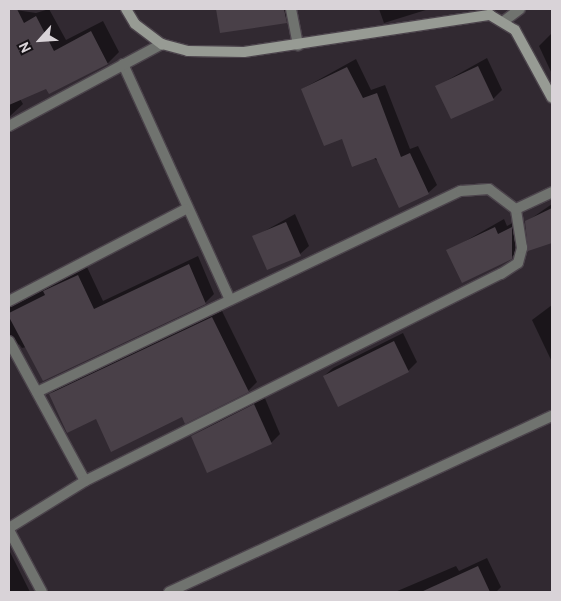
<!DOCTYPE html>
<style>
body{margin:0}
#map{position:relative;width:561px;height:601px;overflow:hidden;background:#312931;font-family:Overpass,sans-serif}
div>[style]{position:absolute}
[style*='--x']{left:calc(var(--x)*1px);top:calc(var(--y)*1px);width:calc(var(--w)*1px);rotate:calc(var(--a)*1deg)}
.shadow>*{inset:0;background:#0007}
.building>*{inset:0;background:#494048}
.roads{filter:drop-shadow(1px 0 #4c444c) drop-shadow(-1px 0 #4c444c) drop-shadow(0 1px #4c444c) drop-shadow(0 -1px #4c444c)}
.street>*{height:10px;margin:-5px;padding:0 5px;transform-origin:5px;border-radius:5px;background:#70736f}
.secondary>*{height:10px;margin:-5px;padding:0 5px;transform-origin:5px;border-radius:5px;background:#979b94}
span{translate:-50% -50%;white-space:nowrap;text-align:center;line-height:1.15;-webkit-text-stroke:5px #171317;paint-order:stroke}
.frame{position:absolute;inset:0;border:10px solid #d9d3d8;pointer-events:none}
.north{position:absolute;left:15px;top:15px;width:50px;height:50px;-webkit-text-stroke:4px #171317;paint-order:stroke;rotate:244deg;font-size:14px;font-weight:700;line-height:20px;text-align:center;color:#d9d3d8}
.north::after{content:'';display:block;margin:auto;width:18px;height:22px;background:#d9d3d8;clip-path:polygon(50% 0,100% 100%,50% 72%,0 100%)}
</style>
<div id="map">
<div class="shadow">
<i style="clip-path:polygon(9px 9px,36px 13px,49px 9px,66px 40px,103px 21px,119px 52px,108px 63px,50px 93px,47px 87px,20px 99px,23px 104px,9px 117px)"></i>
<i style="clip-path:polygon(218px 9px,292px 9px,292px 11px,280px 23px,221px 32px)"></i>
<i style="clip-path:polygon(379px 9px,429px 9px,384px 23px)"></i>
<i style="clip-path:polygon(552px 33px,552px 74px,539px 46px)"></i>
<i style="clip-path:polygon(487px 58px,502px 90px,493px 99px,437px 86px)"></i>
<i style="clip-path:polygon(356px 59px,371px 90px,385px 85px,410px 149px,418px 146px,437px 185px,428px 193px,342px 138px,302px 89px)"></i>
<i style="clip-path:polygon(552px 204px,552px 240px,529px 249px,526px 222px)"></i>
<i style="clip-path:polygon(295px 214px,309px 246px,300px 254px,254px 237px)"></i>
<i style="clip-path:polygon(504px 219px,507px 226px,520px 219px,520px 248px,511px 258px,448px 251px)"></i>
<i style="clip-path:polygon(198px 256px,214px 294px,205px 303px,22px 348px,19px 344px,9px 354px,9px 308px,87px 267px,103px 301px)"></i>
<i style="clip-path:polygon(552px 305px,552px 362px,532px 320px)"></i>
<i style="clip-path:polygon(221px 309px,257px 382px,248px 391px,183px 415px,97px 417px,51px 394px,59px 385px)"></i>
<i style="clip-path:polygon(403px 333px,417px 362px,408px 371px,324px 376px,333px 368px)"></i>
<i style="clip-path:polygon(264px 396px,280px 434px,271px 443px,192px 436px)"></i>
<i style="clip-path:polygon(9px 550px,30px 592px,9px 592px)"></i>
<i style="clip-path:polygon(487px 558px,501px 587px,496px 592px,395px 592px,456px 566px,459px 571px)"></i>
</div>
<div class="building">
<i style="clip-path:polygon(9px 9px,17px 9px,24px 23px,36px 16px,54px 51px,91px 31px,108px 64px,49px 94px,46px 89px,9px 105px)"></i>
<i style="clip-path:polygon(216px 9px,284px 9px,287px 23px,220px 33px)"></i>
<i style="clip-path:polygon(478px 66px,494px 100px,451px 119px,435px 86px)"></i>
<i style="clip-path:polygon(347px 67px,363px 98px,377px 93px,401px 157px,410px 153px,429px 194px,399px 208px,376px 158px,352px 167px,342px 139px,324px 146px,301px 89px)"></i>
<i style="clip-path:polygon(552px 208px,552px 243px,528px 251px,525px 221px)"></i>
<i style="clip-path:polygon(286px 222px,301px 256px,267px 270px,252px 236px)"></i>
<i style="clip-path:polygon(495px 227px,498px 234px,512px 227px,512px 259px,462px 283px,446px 250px)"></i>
<i style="clip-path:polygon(189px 264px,206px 304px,43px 381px,9px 317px,9px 313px,45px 295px,43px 291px,78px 275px,94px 309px)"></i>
<i style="clip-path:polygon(212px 317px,249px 392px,185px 424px,182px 417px,111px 452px,96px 419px,67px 433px,49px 394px)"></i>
<i style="clip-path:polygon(394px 341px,409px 372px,338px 407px,323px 376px)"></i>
<i style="clip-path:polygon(254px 404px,272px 444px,207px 473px,191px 436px)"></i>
<i style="clip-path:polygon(478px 566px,490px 592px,421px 592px)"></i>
</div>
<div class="roads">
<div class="street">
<i style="--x:291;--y:9;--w:37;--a:79"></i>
<i style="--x:504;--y:21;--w:20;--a:-37"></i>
<i style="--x:123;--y:64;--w:259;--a:65.6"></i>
<i style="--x:9;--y:126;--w:174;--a:-28.2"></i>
<i style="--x:9;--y:301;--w:199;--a:-27.5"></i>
<i style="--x:9;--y:341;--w:159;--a:61.5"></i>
<i style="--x:85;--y:481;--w:465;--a:-26.5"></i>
<i style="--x:501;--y:274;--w:20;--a:-33"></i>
<i style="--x:518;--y:263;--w:16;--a:-75"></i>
<i style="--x:522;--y:248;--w:39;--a:-99"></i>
<i style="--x:37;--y:392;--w:469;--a:-25.4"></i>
<i style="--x:461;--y:191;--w:28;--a:-4"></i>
<i style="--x:489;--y:189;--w:34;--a:37"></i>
<i style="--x:516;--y:209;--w:40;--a:-25"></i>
<i style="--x:9;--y:528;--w:89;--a:-31.7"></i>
<i style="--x:9;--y:530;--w:70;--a:62"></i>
<i style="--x:169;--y:592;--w:422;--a:-24.7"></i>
</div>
<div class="secondary">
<i style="--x:126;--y:9;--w:17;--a:59"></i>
<i style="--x:135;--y:24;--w:34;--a:37"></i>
<i style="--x:162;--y:44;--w:27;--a:15"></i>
<i style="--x:188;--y:51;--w:56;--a:1"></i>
<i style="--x:244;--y:52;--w:249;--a:-8.6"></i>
<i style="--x:490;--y:15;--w:29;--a:31"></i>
<i style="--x:515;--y:30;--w:77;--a:61.4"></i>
</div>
</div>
<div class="frame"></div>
<div class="north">N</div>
</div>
